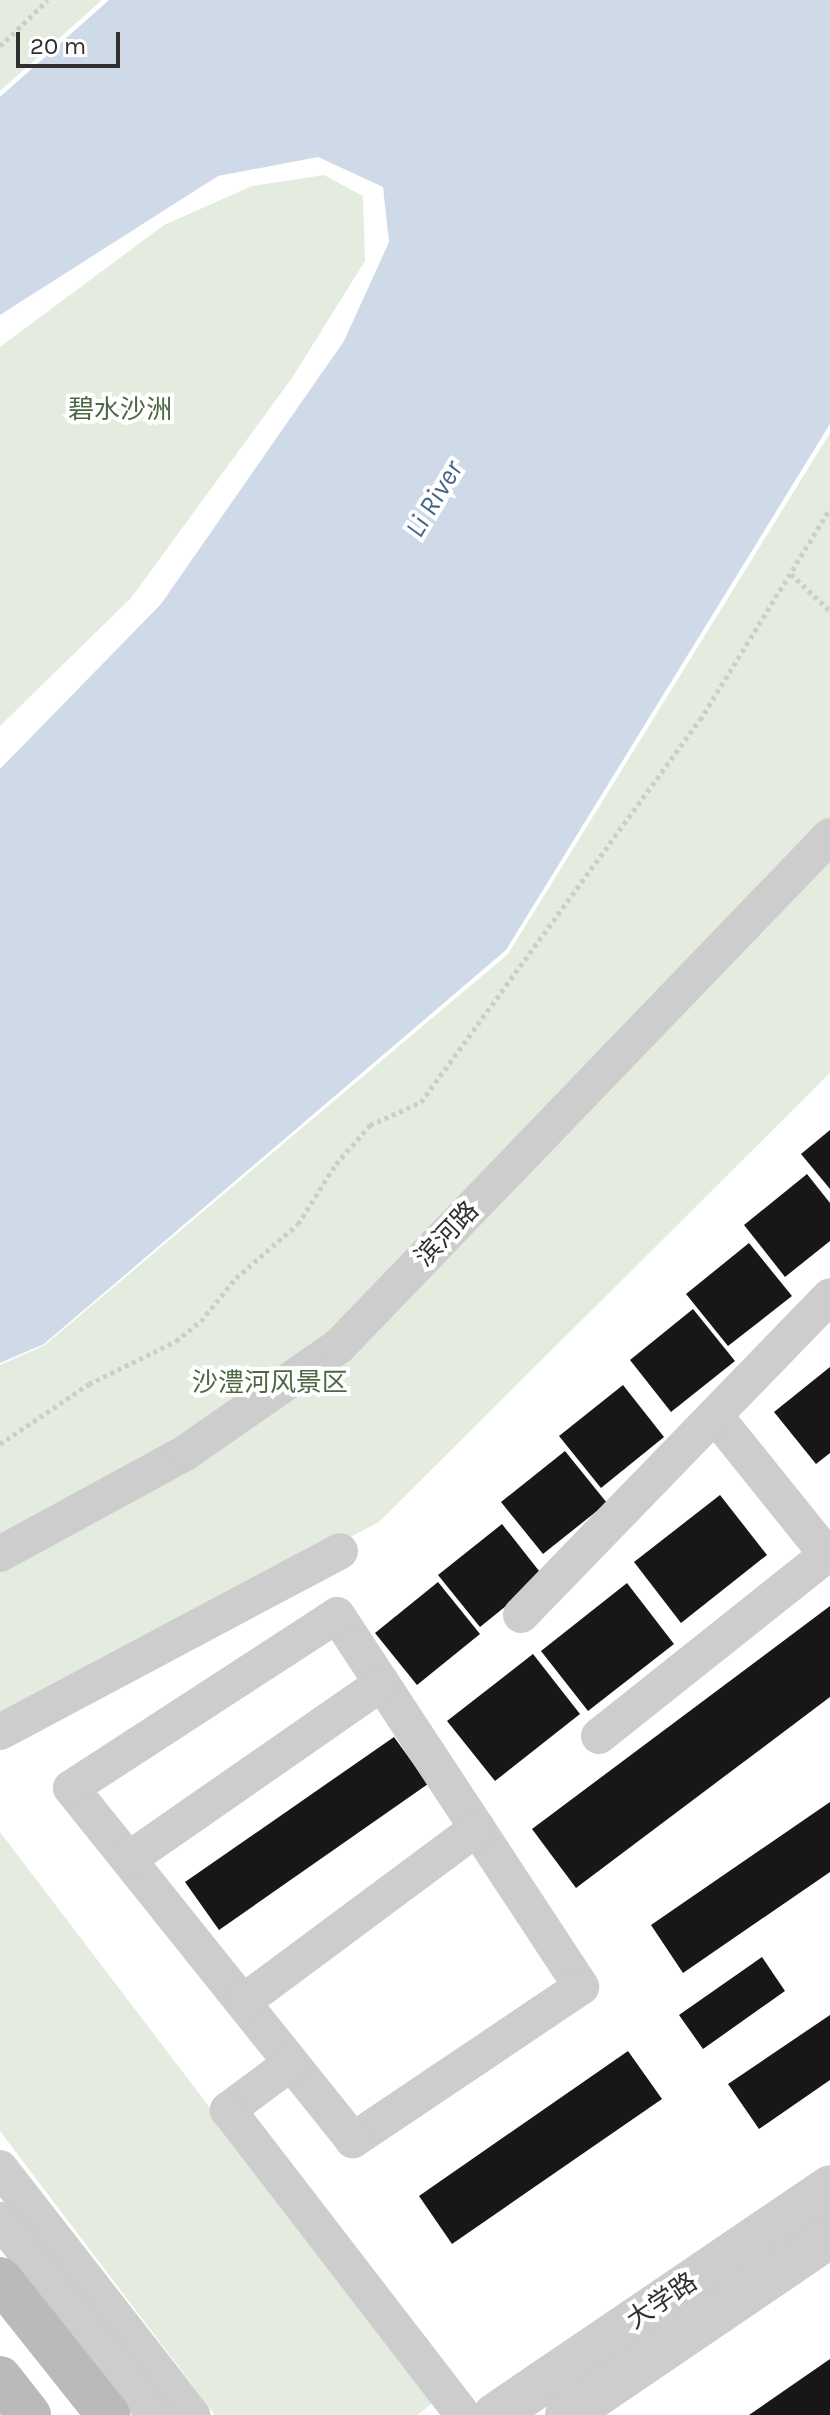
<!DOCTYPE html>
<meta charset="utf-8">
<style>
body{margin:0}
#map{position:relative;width:830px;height:2415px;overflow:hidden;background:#fff;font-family:Karla,"Noto Sans SC",sans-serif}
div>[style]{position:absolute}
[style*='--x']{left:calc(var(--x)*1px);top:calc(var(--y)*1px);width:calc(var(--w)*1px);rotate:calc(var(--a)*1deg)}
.green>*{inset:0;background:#e4ece0}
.water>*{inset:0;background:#cfdae9}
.building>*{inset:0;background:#171717}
.path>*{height:5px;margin-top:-2.5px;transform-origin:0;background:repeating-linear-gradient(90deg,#cdcdcd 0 4px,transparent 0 8px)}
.minor>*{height:36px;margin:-18px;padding:0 18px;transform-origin:18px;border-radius:18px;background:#cdcdcd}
.tertiary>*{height:44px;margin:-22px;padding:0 22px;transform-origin:22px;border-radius:22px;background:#cdcdcd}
.secondary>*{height:44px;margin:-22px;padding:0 22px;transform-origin:22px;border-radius:22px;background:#bababa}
span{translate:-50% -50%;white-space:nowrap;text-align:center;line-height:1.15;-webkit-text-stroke:8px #fff;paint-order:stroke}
.park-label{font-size:26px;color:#4d6842}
.street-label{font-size:26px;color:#303030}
.water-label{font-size:28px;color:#46648a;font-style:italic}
.scale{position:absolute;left:16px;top:32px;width:104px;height:36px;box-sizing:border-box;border:4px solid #303030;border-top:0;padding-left:10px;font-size:24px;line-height:28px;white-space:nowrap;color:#303030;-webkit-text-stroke:6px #fff;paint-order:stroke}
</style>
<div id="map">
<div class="green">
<i style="clip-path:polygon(0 0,102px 0,0 91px)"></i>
<i style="clip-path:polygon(324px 175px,363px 196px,365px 261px,292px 378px,131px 598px,0 726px,0 347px,164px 225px,252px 186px)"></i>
<i style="clip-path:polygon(830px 433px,830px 1073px,379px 1522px,0 1721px,0 1365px,45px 1345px,508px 954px)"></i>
<i style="clip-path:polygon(0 1832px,434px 2402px,417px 2415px,215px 2415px,0 2131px)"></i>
</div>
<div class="water">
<i style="clip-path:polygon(109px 0,830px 0,830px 424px,506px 950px,44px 1344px,0 1363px,0 769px,161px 604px,344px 341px,389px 242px,383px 187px,318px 157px,218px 176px,0 315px,0 97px)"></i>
</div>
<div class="building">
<i style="clip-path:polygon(830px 1130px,830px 1189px,801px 1154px)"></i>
<i style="clip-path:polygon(807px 1174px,830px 1203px,830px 1241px,785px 1277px,744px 1225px)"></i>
<i style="clip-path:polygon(749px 1243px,792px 1296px,728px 1346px,686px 1294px)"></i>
<i style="clip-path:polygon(693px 1309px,735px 1361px,671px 1412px,630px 1360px)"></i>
<i style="clip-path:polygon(830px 1367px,830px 1453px,816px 1464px,774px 1412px)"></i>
<i style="clip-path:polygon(623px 1385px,664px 1437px,601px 1488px,559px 1436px)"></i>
<i style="clip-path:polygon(565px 1451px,607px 1503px,543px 1554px,501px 1502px)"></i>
<i style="clip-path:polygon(720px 1495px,767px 1555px,681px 1623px,634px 1562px)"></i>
<i style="clip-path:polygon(502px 1524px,543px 1576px,480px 1627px,438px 1575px)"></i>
<i style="clip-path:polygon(438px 1582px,480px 1634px,417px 1685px,375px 1633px)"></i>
<i style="clip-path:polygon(627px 1583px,674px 1644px,588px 1711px,541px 1651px)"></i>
<i style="clip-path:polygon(830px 1606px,830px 1697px,576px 1888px,532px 1829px)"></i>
<i style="clip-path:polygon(533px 1654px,580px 1714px,495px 1781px,447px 1721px)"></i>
<i style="clip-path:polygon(394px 1737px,428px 1784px,219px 1930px,185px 1882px)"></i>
<i style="clip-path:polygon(830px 1802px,830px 1872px,683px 1973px,651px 1925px)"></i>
<i style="clip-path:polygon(762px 1957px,785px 1991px,703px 2049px,679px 2015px)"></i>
<i style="clip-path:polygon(830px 2015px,830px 2080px,759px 2129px,728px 2084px)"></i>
<i style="clip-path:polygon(628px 2051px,662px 2099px,452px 2244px,419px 2196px)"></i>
<i style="clip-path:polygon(830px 2359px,830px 2415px,749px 2415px)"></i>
</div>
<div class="path">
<i style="--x:0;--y:46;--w:66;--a:-43.8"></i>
<i style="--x:791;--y:574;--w:54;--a:43.5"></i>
<i style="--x:0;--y:1444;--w:107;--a:-34"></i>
<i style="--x:89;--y:1384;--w:97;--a:-26.3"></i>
<i style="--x:176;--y:1341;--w:32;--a:-39"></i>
<i style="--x:201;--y:1321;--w:55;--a:-50.9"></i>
<i style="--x:236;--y:1278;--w:82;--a:-41.1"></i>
<i style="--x:298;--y:1224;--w:71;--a:-57.7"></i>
<i style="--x:336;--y:1164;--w:52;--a:-48.9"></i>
<i style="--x:370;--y:1125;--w:56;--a:-24.3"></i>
<i style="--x:421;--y:1102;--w:473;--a:-53.9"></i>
<i style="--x:700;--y:720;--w:248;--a:-58.4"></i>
</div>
<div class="minor">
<i style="--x:717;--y:1418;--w:176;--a:51.2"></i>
<i style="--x:0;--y:1554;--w:211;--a:-28.6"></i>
<i style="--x:185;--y:1453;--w:188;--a:-34.8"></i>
<i style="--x:339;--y:1346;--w:708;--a:-46.09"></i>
<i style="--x:337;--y:1615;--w:445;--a:56.7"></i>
<i style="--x:581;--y:1987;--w:275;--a:146.1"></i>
<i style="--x:353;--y:2140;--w:451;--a:-128.7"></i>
<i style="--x:71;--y:1788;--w:317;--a:-33"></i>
<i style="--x:521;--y:1615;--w:444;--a:-45.9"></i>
<i style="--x:0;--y:1732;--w:385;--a:-28"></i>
<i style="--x:599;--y:1736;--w:295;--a:-38.5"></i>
<i style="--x:129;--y:1859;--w:308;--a:-34.8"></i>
<i style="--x:243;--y:2002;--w:292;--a:-36.6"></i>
<i style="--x:291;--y:2063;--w:79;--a:143.3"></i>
<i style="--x:228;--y:2110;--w:385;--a:52.4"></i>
<i style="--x:0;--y:2168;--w:313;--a:52.1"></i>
<i style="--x:0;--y:2220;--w:249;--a:51.5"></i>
</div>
<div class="tertiary">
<i style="--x:495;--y:2415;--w:405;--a:-34.2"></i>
<i style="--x:567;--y:2415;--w:318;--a:-34.2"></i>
</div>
<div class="secondary">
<i style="--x:0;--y:2279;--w:174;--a:51.5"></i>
<i style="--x:0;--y:2378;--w:47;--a:51.9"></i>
</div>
<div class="park-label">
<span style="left:120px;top:410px">碧水沙洲</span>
<span style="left:270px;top:1383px">沙澧河风景区</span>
</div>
<div class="street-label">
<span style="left:447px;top:1234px;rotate:-46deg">滨河路</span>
<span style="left:662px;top:2301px;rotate:-34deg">大学路</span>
</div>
<div class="water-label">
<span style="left:434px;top:499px;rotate:-59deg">Li River</span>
</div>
<div class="scale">20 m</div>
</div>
